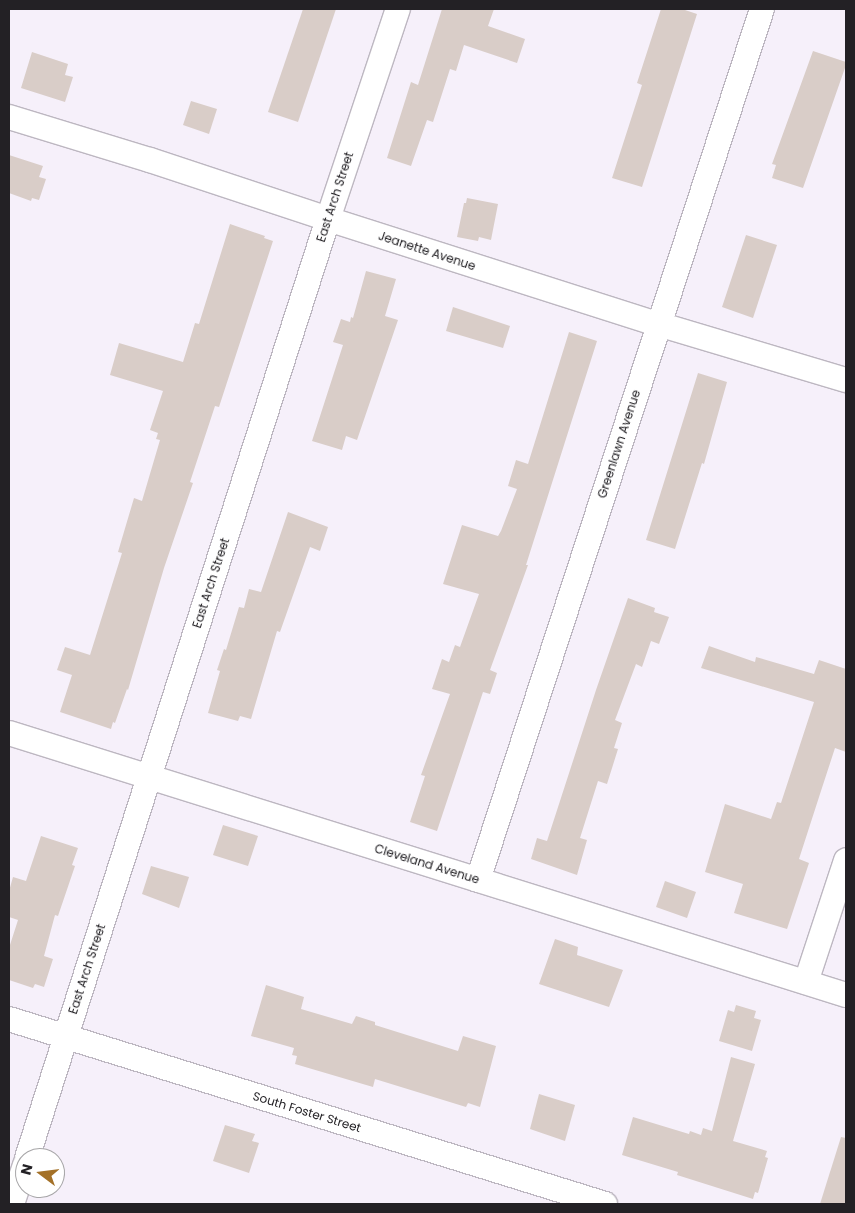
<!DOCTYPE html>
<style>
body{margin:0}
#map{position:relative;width:855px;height:1213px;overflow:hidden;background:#f6f0fa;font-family:Poppins,sans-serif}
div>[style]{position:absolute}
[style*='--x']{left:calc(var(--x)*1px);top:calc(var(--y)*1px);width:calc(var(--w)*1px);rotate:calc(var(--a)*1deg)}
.building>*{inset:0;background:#d9cdc8}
.roads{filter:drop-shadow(1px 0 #bdb7c1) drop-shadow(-1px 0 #bdb7c1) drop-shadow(0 1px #bdb7c1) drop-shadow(0 -1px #bdb7c1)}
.minor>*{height:24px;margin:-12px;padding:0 12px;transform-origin:12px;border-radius:12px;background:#fff}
span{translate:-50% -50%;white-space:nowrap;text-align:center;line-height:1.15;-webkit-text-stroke:4px #fff;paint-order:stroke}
.street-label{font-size:12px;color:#232125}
.frame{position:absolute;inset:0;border:10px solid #232125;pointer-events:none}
.north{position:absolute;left:15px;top:1148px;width:50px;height:50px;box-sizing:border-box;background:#fff;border:1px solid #a7a6a8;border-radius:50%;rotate:285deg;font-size:14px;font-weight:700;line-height:20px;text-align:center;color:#232125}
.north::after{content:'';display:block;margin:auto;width:18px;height:22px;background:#a47128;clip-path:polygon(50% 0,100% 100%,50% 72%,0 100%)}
</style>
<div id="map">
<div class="building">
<i style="clip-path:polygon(303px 9px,336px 9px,298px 122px,268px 112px)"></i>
<i style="clip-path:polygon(442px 9px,494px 9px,488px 26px,525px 39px,517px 63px,464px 45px,456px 71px,450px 69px,433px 122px,427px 120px,411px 166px,387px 158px,411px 82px,418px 85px)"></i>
<i style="clip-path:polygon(661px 9px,682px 9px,697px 14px,642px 187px,612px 178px,642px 85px,637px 83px)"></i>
<i style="clip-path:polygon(813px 51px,846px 62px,846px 65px,803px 188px,772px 178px,776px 165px,772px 164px)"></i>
<i style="clip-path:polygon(32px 52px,68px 64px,65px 75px,73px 77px,65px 102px,21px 88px)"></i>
<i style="clip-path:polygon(191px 101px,217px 109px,209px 134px,183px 125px)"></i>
<i style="clip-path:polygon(9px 155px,43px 166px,39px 177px,46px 179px,39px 200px,32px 198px,31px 201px,9px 193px)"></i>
<i style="clip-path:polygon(467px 198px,498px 204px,491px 240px,479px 237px,478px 241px,457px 237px,464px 203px,466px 203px)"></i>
<i style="clip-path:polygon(230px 224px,265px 236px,264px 238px,273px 241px,219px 407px,215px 406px,190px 482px,193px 483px,164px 568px,128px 690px,127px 689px,115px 723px,113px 722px,111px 729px,60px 712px,72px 675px,57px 670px,65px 647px,90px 655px,122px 553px,118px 552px,134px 498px,142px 501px,160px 440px,156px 439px,158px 433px,150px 430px,163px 391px,110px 375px,119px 343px,183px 362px,195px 323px,199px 324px)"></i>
<i style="clip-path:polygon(746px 235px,777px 245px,753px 318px,722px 307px)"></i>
<i style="clip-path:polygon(366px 271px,396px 279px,385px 316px,398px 320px,357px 440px,346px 436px,342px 450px,312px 441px,343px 345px,333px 342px,341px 319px,350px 322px,351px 317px,353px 318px)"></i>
<i style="clip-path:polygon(453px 307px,510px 326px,503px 348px,446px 331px)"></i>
<i style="clip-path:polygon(569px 332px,597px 341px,526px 565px,528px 565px,490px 670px,497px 673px,490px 694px,483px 692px,437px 831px,410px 822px,425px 776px,421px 775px,450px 694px,432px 689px,442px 659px,449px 662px,455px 645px,460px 647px,479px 594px,443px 584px,462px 525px,498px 536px,501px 531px,517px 489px,508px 486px,516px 460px,528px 464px)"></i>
<i style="clip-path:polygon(698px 373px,727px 382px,704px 464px,702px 463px,675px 549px,646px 540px)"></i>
<i style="clip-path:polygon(288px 512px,328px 527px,320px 551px,310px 547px,280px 632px,277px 631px,251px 719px,240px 716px,238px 721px,208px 713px,220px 671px,217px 670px,224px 649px,226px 650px,239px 607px,244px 608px,249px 589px,261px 592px)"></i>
<i style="clip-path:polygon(628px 598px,655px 608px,654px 612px,669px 617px,659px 644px,651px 641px,642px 667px,636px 664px,615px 720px,622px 723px,614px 748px,618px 749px,607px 784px,598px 781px,580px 838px,587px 840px,577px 875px,531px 859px,537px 838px,547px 841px,596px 690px)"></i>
<i style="clip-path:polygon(709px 646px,755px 662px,756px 657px,814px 674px,819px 660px,846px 669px,846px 752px,835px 748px,820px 794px,799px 859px,809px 863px,787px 929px,734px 913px,743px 884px,705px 872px,725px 804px,771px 819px,777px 802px,781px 803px,814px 702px,701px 668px)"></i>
<i style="clip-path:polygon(223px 825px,258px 836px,248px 866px,213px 855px)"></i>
<i style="clip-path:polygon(41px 836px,78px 848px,72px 865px,75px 866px,58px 916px,55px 915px,44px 956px,53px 959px,44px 987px,35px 984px,33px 988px,9px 980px,9px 948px,18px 920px,9px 917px,9px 891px,13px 877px,26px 881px)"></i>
<i style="clip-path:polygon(151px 866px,189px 877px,179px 908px,142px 894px)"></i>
<i style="clip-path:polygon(665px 881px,696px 892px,687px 918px,656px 907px)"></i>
<i style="clip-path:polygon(555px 939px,578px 947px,577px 955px,623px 970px,609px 1007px,539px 984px)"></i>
<i style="clip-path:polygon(266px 985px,304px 997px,301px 1009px,352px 1024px,356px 1016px,375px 1022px,375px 1025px,458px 1051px,463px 1036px,496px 1046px,480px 1107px,468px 1103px,466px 1107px,375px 1079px,373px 1087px,295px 1064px,297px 1056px,292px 1055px,294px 1048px,251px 1036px)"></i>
<i style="clip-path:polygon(736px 1005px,756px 1011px,754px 1018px,761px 1020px,752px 1051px,719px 1041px,728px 1010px,734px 1012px)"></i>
<i style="clip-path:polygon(731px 1057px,755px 1064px,733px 1141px,767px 1151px,765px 1157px,768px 1158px,758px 1193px,755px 1192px,753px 1199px,677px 1175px,678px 1172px,622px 1155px,633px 1117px,689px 1134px,690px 1131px,701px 1135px,703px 1128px,712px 1131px)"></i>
<i style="clip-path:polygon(539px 1094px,575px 1105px,565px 1141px,530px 1129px)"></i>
<i style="clip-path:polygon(225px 1125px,255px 1134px,252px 1141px,259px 1143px,249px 1173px,213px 1161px)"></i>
<i style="clip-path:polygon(841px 1137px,846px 1138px,846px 1204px,820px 1204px)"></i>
</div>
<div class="roads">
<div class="minor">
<i style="--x:9;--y:117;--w:147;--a:17"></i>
<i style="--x:150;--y:160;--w:188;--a:18.3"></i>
<i style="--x:328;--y:219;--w:346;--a:17.7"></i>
<i style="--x:658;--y:324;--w:196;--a:16.6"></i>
<i style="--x:9;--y:733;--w:877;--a:17.38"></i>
<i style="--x:478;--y:880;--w:916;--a:-71.94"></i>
<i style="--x:806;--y:982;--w:128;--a:-71.8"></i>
<i style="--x:9;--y:1019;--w:624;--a:17.24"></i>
<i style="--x:27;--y:1158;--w:986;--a:-72.23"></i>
<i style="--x:328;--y:219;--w:221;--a:-71.6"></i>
<i style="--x:12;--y:1204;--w:41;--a:-71.6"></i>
</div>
</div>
<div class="street-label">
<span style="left:335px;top:197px;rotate:-72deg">East Arch Street</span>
<span style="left:427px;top:251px;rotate:18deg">Jeanette Avenue</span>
<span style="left:619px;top:444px;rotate:-72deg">Greenlawn Avenue</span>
<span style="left:211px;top:583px;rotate:-72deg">East Arch Street</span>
<span style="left:427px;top:864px;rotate:17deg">Cleveland Avenue</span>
<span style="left:87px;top:969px;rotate:-72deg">East Arch Street</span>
<span style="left:307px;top:1112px;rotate:17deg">South Foster Street</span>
</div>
<div class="frame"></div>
<div class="north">N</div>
</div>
